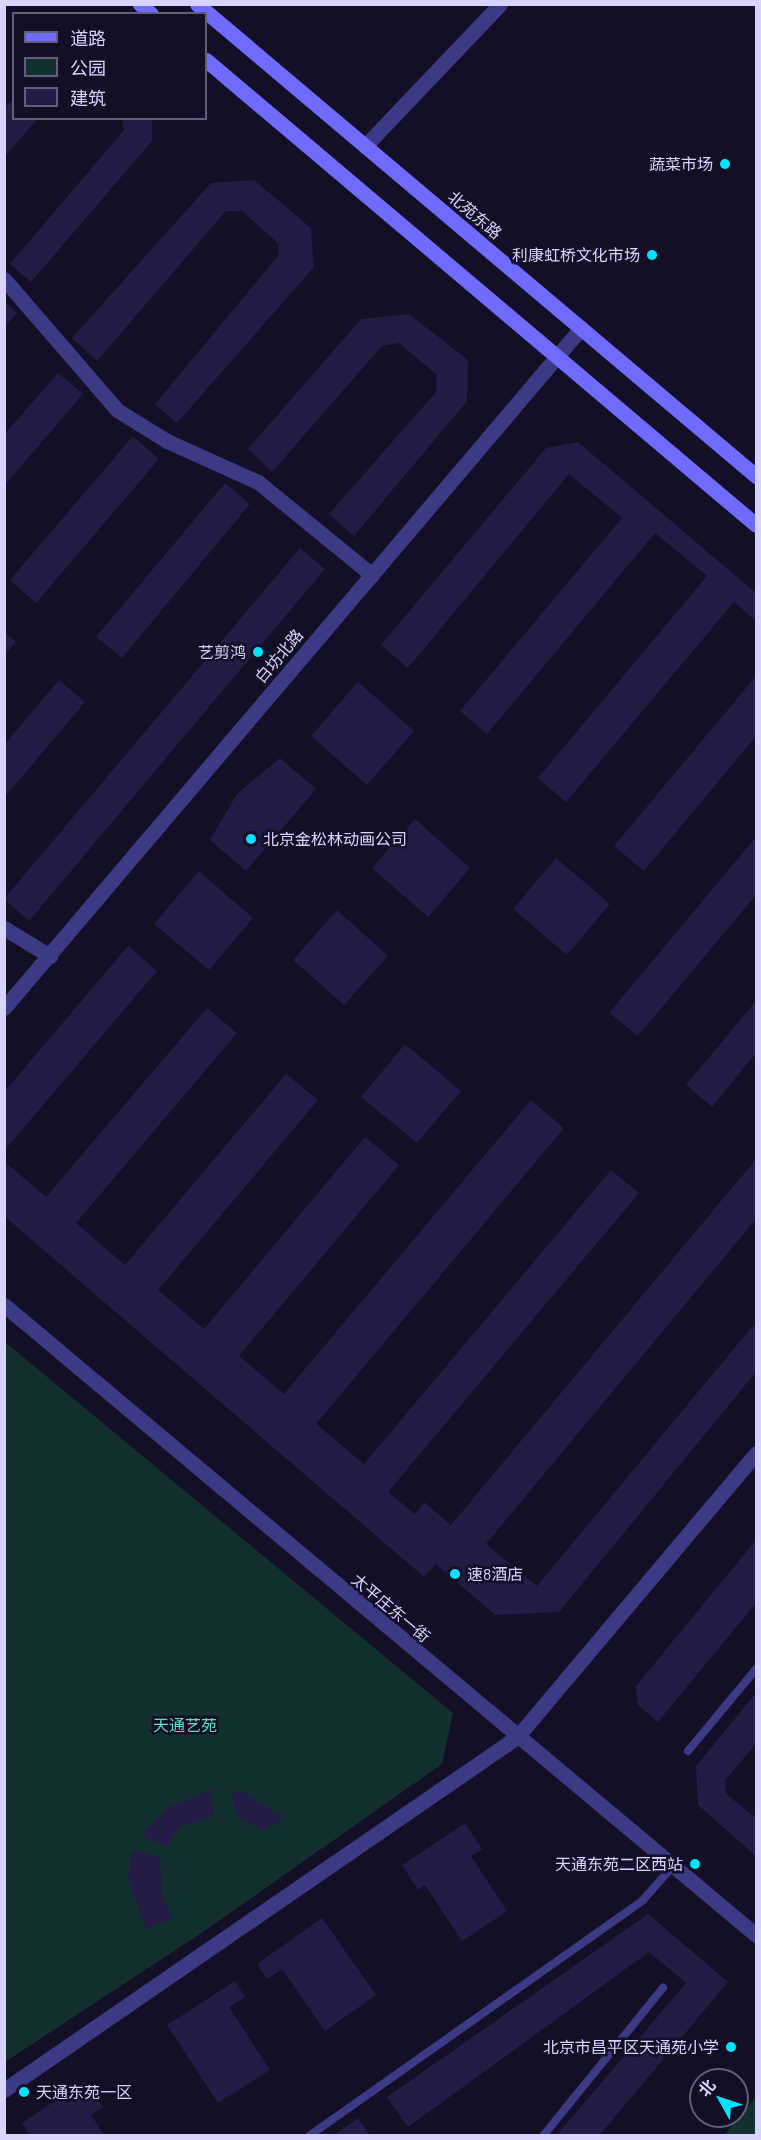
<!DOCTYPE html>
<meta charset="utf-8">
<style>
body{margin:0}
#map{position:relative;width:761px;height:2140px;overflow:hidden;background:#130f26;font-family:Barlow,"Noto Sans SC",sans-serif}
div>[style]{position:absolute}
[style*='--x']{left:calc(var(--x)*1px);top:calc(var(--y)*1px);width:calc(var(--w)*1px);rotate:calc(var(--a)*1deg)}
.green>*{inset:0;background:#12302f}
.building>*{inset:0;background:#241b47}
.service>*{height:8px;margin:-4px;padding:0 4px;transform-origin:4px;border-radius:4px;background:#3d3a85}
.minor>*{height:15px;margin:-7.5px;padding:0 7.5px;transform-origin:7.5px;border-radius:7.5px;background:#3d3a85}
.tertiary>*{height:15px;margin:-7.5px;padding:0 7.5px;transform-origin:7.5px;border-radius:7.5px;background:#3d3a85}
.secondary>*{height:15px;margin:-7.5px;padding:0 7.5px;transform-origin:7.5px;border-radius:7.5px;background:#6f6bff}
.dots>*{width:16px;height:16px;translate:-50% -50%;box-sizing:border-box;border:3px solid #130f26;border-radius:50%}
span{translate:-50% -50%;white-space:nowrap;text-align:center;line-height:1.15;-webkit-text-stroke:5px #130f26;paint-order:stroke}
.poi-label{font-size:16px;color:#d9d4ff}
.right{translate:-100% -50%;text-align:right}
.left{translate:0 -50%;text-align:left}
.street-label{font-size:16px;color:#d9d4ff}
.park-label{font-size:16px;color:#5fe0c0}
.frame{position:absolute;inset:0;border:6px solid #d9d4ff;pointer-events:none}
.legend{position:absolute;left:12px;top:12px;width:195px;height:108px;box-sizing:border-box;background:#130f26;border:2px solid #625e7d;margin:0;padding:8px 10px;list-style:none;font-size:18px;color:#d9d4ff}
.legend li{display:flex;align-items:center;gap:12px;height:30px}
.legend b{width:30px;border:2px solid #625e7d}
.north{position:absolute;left:689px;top:2068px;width:60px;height:60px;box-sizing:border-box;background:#130f26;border:2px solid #625e7d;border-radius:50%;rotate:310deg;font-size:16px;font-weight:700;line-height:24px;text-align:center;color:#d9d4ff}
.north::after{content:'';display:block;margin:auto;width:21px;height:27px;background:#00e5ff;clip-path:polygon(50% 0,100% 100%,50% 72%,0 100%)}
</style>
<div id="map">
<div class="green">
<i style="clip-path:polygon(5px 1342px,453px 1713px,442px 1764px,203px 1932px,5px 2062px)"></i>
<i style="clip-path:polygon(756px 2097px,756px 2135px,724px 2135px)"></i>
</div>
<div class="building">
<i style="clip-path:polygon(14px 98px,14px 118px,38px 118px,4px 158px,4px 108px)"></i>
<i style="clip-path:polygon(122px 118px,152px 118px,152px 141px,31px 282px,10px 264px,124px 130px)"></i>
<i style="clip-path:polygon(254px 180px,311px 228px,314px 267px,177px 423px,155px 404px,278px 256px,279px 244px,242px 211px,226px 211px,97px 361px,72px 338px,211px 183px)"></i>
<i style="clip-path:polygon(5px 302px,17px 313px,5px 327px)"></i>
<i style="clip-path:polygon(409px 314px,468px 360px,467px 401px,354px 536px,329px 514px,436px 392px,437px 375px,399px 343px,382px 346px,272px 472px,248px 449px,361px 319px)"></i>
<i style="clip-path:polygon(58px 373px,83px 394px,4px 486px,4px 435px)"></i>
<i style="clip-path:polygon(133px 436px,159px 459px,36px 603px,10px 580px)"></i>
<i style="clip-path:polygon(578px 442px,756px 593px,756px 621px,734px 602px,566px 802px,538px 778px,707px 576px,655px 533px,487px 734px,460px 711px,622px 518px,569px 474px,408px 668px,381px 645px,546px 448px)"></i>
<i style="clip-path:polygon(225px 483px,250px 504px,122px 658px,96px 637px)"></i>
<i style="clip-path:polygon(300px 548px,325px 569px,29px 921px,4px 899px)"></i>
<i style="clip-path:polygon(4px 632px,16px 642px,4px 656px)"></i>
<i style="clip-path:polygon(756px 676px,756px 736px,644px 871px,614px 846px)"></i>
<i style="clip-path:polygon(59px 680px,85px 702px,4px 798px,4px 745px)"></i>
<i style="clip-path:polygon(358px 682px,414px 731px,367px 785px,311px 736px)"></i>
<i style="clip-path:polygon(280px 758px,316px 789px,246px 871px,210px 840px,237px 794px)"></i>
<i style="clip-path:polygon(415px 819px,470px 868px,428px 917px,372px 868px)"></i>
<i style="clip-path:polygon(756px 837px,756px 895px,638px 1036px,609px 1013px)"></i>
<i style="clip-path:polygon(556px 858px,610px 904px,567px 955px,513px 909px)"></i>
<i style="clip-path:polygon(199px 871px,253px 918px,209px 970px,154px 924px)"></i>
<i style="clip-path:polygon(337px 910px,388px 956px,344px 1005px,293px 960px)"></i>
<i style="clip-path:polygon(128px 946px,157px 971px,4px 1151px,4px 1092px)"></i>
<i style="clip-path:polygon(756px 1001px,756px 1053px,712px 1107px,686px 1085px)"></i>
<i style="clip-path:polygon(207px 1008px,237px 1033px,76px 1223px,125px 1265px,286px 1074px,318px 1100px,158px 1290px,204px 1329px,365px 1137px,399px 1165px,239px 1356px,284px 1394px,531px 1100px,564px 1128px,316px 1424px,364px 1464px,611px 1170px,639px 1193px,388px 1492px,415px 1514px,424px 1502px,451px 1525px,756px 1159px,756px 1219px,486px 1544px,537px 1586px,756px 1322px,756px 1372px,559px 1612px,495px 1615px,436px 1564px,424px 1577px,4px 1216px,4px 1161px,46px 1197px)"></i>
<i style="clip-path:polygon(405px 1044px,461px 1091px,417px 1143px,361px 1097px)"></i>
<i style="clip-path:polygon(756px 1540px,756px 1603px,658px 1722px,638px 1705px,636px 1686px)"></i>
<i style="clip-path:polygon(756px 1693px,756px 1743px,725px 1781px,726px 1794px,756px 1818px,756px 1856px,698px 1805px,696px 1766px)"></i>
<i style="clip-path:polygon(212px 1789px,213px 1816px,181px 1826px,167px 1846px,142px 1836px,167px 1808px)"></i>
<i style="clip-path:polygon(232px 1791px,242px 1792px,283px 1818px,264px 1831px,236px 1816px)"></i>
<i style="clip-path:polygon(465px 1823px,482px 1849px,471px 1856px,507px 1911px,462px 1941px,425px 1885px,418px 1890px,402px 1865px)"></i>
<i style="clip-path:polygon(132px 1850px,160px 1858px,162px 1894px,172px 1917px,146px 1930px,128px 1879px)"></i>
<i style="clip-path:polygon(648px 1914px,728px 1982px,599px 2136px,556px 2136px,686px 1983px,649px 1952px,408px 2127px,387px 2097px)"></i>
<i style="clip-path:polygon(322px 1918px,376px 1995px,325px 2031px,282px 1969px,267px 1979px,257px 1964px)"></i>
<i style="clip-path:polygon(235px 1981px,245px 1997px,229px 2007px,270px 2070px,218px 2103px,167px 2025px)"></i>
<i style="clip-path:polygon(85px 2081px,103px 2107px,91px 2115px,105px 2136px,30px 2136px,22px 2123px)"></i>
<i style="clip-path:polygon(358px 2118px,370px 2136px,332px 2136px)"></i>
</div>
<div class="service">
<i style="--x:688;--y:1751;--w:107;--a:-50.3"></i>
<i style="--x:309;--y:2136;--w:409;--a:-35.2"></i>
<i style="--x:643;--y:1900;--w:45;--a:-48.6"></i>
<i style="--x:543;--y:2136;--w:191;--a:-51"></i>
</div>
<div class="minor">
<i style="--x:365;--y:146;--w:196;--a:-46.4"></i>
<i style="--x:4;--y:279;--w:173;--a:49.2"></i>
<i style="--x:117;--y:410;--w:59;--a:31.8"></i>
<i style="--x:167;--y:441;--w:100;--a:24.3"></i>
<i style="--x:258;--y:482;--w:147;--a:39.2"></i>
<i style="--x:4;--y:928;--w:54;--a:31.3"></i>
<i style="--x:4;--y:1008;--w:892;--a:-49.68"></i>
<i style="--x:4;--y:2090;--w:623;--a:-34.53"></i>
<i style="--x:517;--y:1737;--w:371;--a:-49.9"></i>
</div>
<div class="tertiary">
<i style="--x:4;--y:1305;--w:981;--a:39.96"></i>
</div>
<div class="secondary">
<i style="--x:140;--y:4;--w:15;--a:42"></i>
<i style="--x:197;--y:4;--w:732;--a:40.18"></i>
<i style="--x:206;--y:60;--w:720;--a:40.21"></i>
</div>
<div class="dots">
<i style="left:725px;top:164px;background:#00e5ff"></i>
<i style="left:652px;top:255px;background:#00e5ff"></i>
<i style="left:258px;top:652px;background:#00e5ff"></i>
<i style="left:251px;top:839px;background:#00e5ff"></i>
<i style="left:455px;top:1574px;background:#00e5ff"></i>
<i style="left:695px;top:1864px;background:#00e5ff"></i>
<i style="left:731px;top:2047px;background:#00e5ff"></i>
<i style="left:24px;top:2092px;background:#00e5ff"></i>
</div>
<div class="poi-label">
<span class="right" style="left:713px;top:164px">蔬菜市场</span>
<span class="right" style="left:640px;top:255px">利康虹桥文化市场</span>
<span class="right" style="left:246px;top:652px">艺剪鸿</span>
<span class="left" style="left:263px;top:839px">北京金松林动画公司</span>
<span class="left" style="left:467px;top:1574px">速8酒店</span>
<span class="right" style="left:683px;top:1864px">天通东苑二区西站</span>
<span class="right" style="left:719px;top:2047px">北京市昌平区天通苑小学</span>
<span class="left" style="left:36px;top:2092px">天通东苑一区</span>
</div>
<div class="street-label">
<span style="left:475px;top:215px;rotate:40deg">北苑东路</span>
<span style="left:279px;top:656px;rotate:-50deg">白坊北路</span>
<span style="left:391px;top:1608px;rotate:40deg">太平庄东一街</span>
</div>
<div class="park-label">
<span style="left:185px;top:1725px">天通艺苑</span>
</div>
<div class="frame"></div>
<ul class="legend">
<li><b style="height:8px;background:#6f6bff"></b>道路</li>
<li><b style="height:16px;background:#12302f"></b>公园</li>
<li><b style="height:16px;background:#241b47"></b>建筑</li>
</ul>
<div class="north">北</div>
</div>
